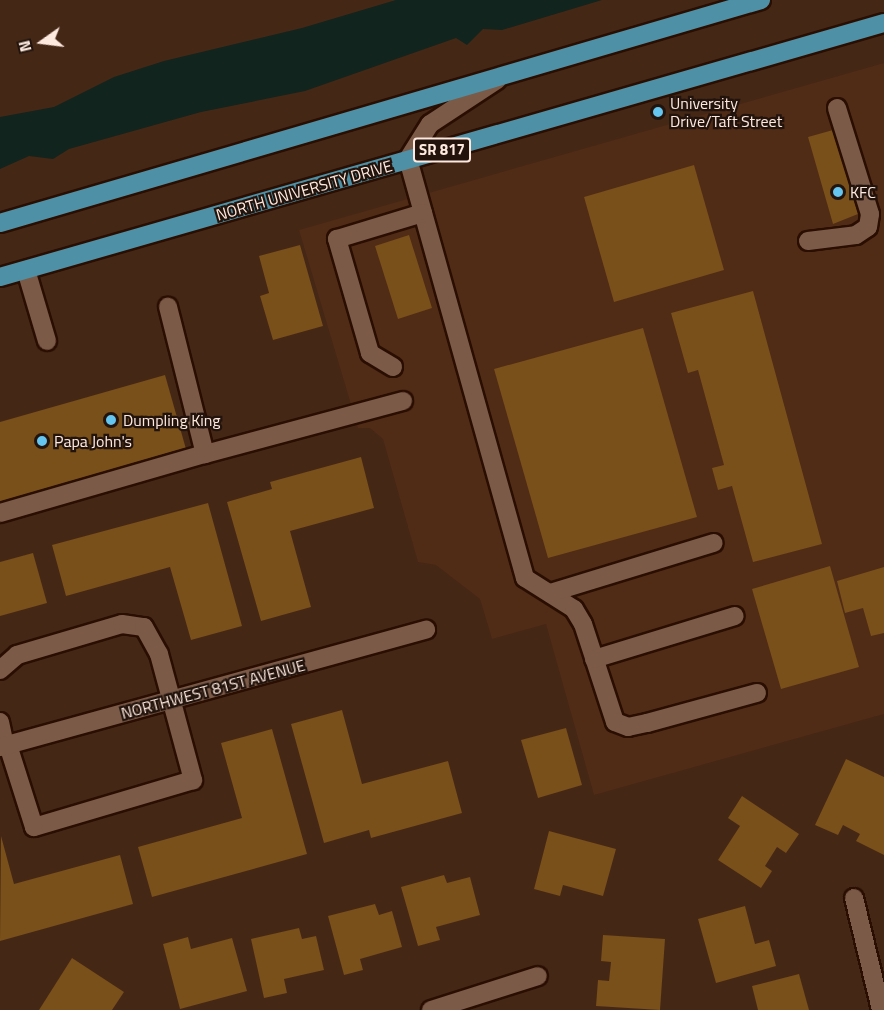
<!DOCTYPE html>
<style>
body{margin:0}
#map{position:relative;width:884px;height:1010px;overflow:hidden;background:#452716;font-family:"Titillium Web",sans-serif}
div>[style]{position:absolute}
[style*='--x']{left:calc(var(--x)*1px);top:calc(var(--y)*1px);width:calc(var(--w)*1px);rotate:calc(var(--a)*1deg)}
.built>*{inset:0;background:#502b16}
.water>*{inset:0;background:#11241d}
.building>*{inset:0;background:#794f1a}
.roads{filter:drop-shadow(2px 0 #2a0e01) drop-shadow(-2px 0 #2a0e01) drop-shadow(0 2px #2a0e01) drop-shadow(0 -2px #2a0e01)}
.minor>*{height:18px;margin:-9px;padding:0 9px;transform-origin:9px;border-radius:9px;background:#7c5a48}
.major>*{height:18px;margin:-9px;padding:0 9px;transform-origin:9px;border-radius:9px;background:#4e91a7}
.dots>*{width:16px;height:16px;translate:-50% -50%;box-sizing:border-box;border:3px solid #22140c;border-radius:50%}
span{translate:-50% -50%;white-space:nowrap;text-align:center;line-height:1.15;-webkit-text-stroke:4.5px #22140c;paint-order:stroke}
.shield-label span{padding:2px 4px;background:#22140c;border:2px solid;border-radius:4px;-webkit-text-stroke-width:0}
.shield-label{font-size:15px;color:#fee9df;font-weight:700}
.poi-label{font-size:16px;color:#fee9df}
.left{translate:0 -50%;text-align:left}
.street-label{font-size:16px;color:#fee9df}
.north{position:absolute;left:12px;top:12px;width:60px;height:60px;-webkit-text-stroke:4px #22140c;paint-order:stroke;rotate:256deg;font-size:16px;font-weight:700;line-height:24px;text-align:center;color:#fee9df}
.north::after{content:'';display:block;margin:auto;width:21px;height:27px;background:#fee9df;clip-path:polygon(50% 0,100% 100%,50% 72%,0 100%)}
</style>
<div id="map">
<div class="built">
<i style="clip-path:polygon(884px 63px,884px 714px,594px 795px,546px 624px,492px 639px,480px 599px,436px 565px,418px 562px,383px 439px,370px 428px,358px 428px,299px 230px)"></i>
</div>
<div class="water">
<i style="clip-path:polygon(396px 0,602px 0,502px 30px,483px 29px,467px 45px,456px 38px,305px 91px,201px 112px,69px 149px,53px 159px,29px 156px,0 169px,0 117px,54px 107px,114px 77px,164px 61px,302px 28px)"></i>
</div>
<div class="building">
<i style="clip-path:polygon(833px 130px,838px 145px,842px 144px,849px 169px,845px 170px,858px 214px,833px 224px,808px 137px)"></i>
<i style="clip-path:polygon(694px 165px,724px 270px,614px 302px,584px 197px)"></i>
<i style="clip-path:polygon(409px 235px,432px 308px,398px 319px,375px 246px)"></i>
<i style="clip-path:polygon(300px 245px,323px 326px,273px 340px,260px 296px,269px 293px,259px 256px)"></i>
<i style="clip-path:polygon(753px 291px,822px 544px,753px 562px,732px 486px,718px 490px,712px 468px,724px 465px,698px 370px,688px 373px,671px 313px)"></i>
<i style="clip-path:polygon(643px 328px,697px 517px,548px 558px,494px 369px)"></i>
<i style="clip-path:polygon(165px 375px,186px 449px,0 502px,0 422px)"></i>
<i style="clip-path:polygon(361px 457px,374px 508px,290px 531px,311px 607px,261px 621px,227px 502px,272px 489px,270px 482px)"></i>
<i style="clip-path:polygon(208px 503px,242px 626px,191px 640px,170px 567px,66px 596px,52px 545px)"></i>
<i style="clip-path:polygon(33px 553px,47px 603px,0 616px,0 562px)"></i>
<i style="clip-path:polygon(830px 566px,859px 667px,781px 689px,752px 589px)"></i>
<i style="clip-path:polygon(884px 567px,884px 633px,871px 636px,863px 608px,845px 613px,837px 581px)"></i>
<i style="clip-path:polygon(342px 710px,362px 784px,448px 761px,462px 813px,371px 838px,369px 830px,324px 843px,291px 724px)"></i>
<i style="clip-path:polygon(566px 728px,582px 785px,538px 798px,521px 740px)"></i>
<i style="clip-path:polygon(272px 729px,307px 854px,152px 897px,138px 847px,242px 818px,221px 743px)"></i>
<i style="clip-path:polygon(846px 759px,884px 777px,884px 855px,856px 841px,860px 834px,843px 825px,838px 835px,815px 825px)"></i>
<i style="clip-path:polygon(742px 796px,799px 834px,786px 853px,777px 847px,765px 866px,772px 871px,761px 888px,718px 860px,740px 826px,728px 818px)"></i>
<i style="clip-path:polygon(549px 831px,616px 849px,603px 896px,563px 885px,560px 896px,534px 889px)"></i>
<i style="clip-path:polygon(1px 836px,14px 884px,120px 855px,133px 904px,0 941px)"></i>
<i style="clip-path:polygon(444px 875px,447px 883px,470px 877px,480px 915px,436px 927px,440px 940px,418px 946px,401px 887px)"></i>
<i style="clip-path:polygon(375px 904px,379px 915px,392px 911px,402px 947px,360px 959px,363px 970px,344px 975px,328px 916px)"></i>
<i style="clip-path:polygon(745px 906px,755px 944px,769px 940px,776px 966px,716px 983px,698px 919px)"></i>
<i style="clip-path:polygon(299px 928px,302px 939px,316px 936px,324px 970px,284px 979px,287px 993px,264px 998px,251px 939px)"></i>
<i style="clip-path:polygon(603px 935px,665px 939px,660px 1010px,596px 1006px,598px 980px,609px 981px,611px 962px,601px 961px)"></i>
<i style="clip-path:polygon(188px 937px,191px 949px,232px 938px,247px 991px,180px 1009px,163px 944px)"></i>
<i style="clip-path:polygon(72px 958px,124px 992px,112px 1010px,39px 1010px)"></i>
<i style="clip-path:polygon(799px 974px,809px 1010px,758px 1010px,752px 986px)"></i>
</div>
<div class="roads">
<div class="minor">
<i style="--x:497;--y:80;--w:80;--a:146.7"></i>
<i style="--x:430;--y:124;--w:41;--a:122.2"></i>
<i style="--x:408;--y:159;--w:435;--a:74.4"></i>
<i style="--x:525;--y:578;--w:58;--a:32.3"></i>
<i style="--x:574;--y:609;--w:17;--a:59"></i>
<i style="--x:583;--y:624;--w:103;--a:71.9"></i>
<i style="--x:615;--y:722;--w:14;--a:21"></i>
<i style="--x:628;--y:727;--w:19;--a:-12"></i>
<i style="--x:647;--y:723;--w:114;--a:-15.3"></i>
<i style="--x:808;--y:241;--w:48;--a:-7.1"></i>
<i style="--x:856;--y:235;--w:14;--a:-34"></i>
<i style="--x:868;--y:227;--w:13;--a:-81"></i>
<i style="--x:870;--y:214;--w:111;--a:-107.3"></i>
<i style="--x:26;--y:270;--w:74;--a:73.5"></i>
<i style="--x:393;--y:367;--w:27;--a:-149"></i>
<i style="--x:370;--y:353;--w:119;--a:-106.1"></i>
<i style="--x:337;--y:239;--w:90;--a:-16.8"></i>
<i style="--x:205;--y:454;--w:205;--a:-15"></i>
<i style="--x:0;--y:513;--w:213;--a:-16.1"></i>
<i style="--x:205;--y:454;--w:152;--a:-104.1"></i>
<i style="--x:550;--y:593;--w:171;--a:-17"></i>
<i style="--x:594;--y:659;--w:147;--a:-17"></i>
<i style="--x:0;--y:670;--w:23;--a:-41"></i>
<i style="--x:17;--y:655;--w:109;--a:-16.4"></i>
<i style="--x:122;--y:624;--w:22;--a:8"></i>
<i style="--x:144;--y:627;--w:31;--a:61"></i>
<i style="--x:159;--y:654;--w:131;--a:74.9"></i>
<i style="--x:193;--y:780;--w:166;--a:163.5"></i>
<i style="--x:34;--y:827;--w:86;--a:-107.6"></i>
<i style="--x:0;--y:722;--w:25;--a:78"></i>
<i style="--x:0;--y:747;--w:442;--a:-15.4"></i>
<i style="--x:854;--y:898;--w:115;--a:76.4"></i>
<i style="--x:431;--y:1010;--w:112;--a:-17.6"></i>
</div>
<div class="major">
<i style="--x:0;--y:223;--w:793;--a:-16.33"></i>
<i style="--x:0;--y:277;--w:920;--a:-16.03"></i>
</div>
</div>
<div class="dots">
<i style="left:658px;top:112px;background:#65c5ee"></i>
<i style="left:838px;top:192px;background:#65c5ee"></i>
<i style="left:111px;top:420px;background:#65c5ee"></i>
<i style="left:42px;top:441px;background:#65c5ee"></i>
</div>
<div class="shield-label">
<span style="left:442px;top:150px">SR 817</span>
</div>
<div class="poi-label">
<span class="left" style="left:670px;top:112px">University<br>Drive/Taft Street</span>
<span class="left" style="left:850px;top:192px">KFC</span>
<span class="left" style="left:123px;top:420px">Dumpling King</span>
<span class="left" style="left:54px;top:441px">Papa John's</span>
</div>
<div class="street-label">
<span style="left:304px;top:190px;rotate:-16deg">NORTH UNIVERSITY DRIVE</span>
<span style="left:213px;top:689px;rotate:-15deg">NORTHWEST 81ST AVENUE</span>
</div>
<div class="north">N</div>
</div>
